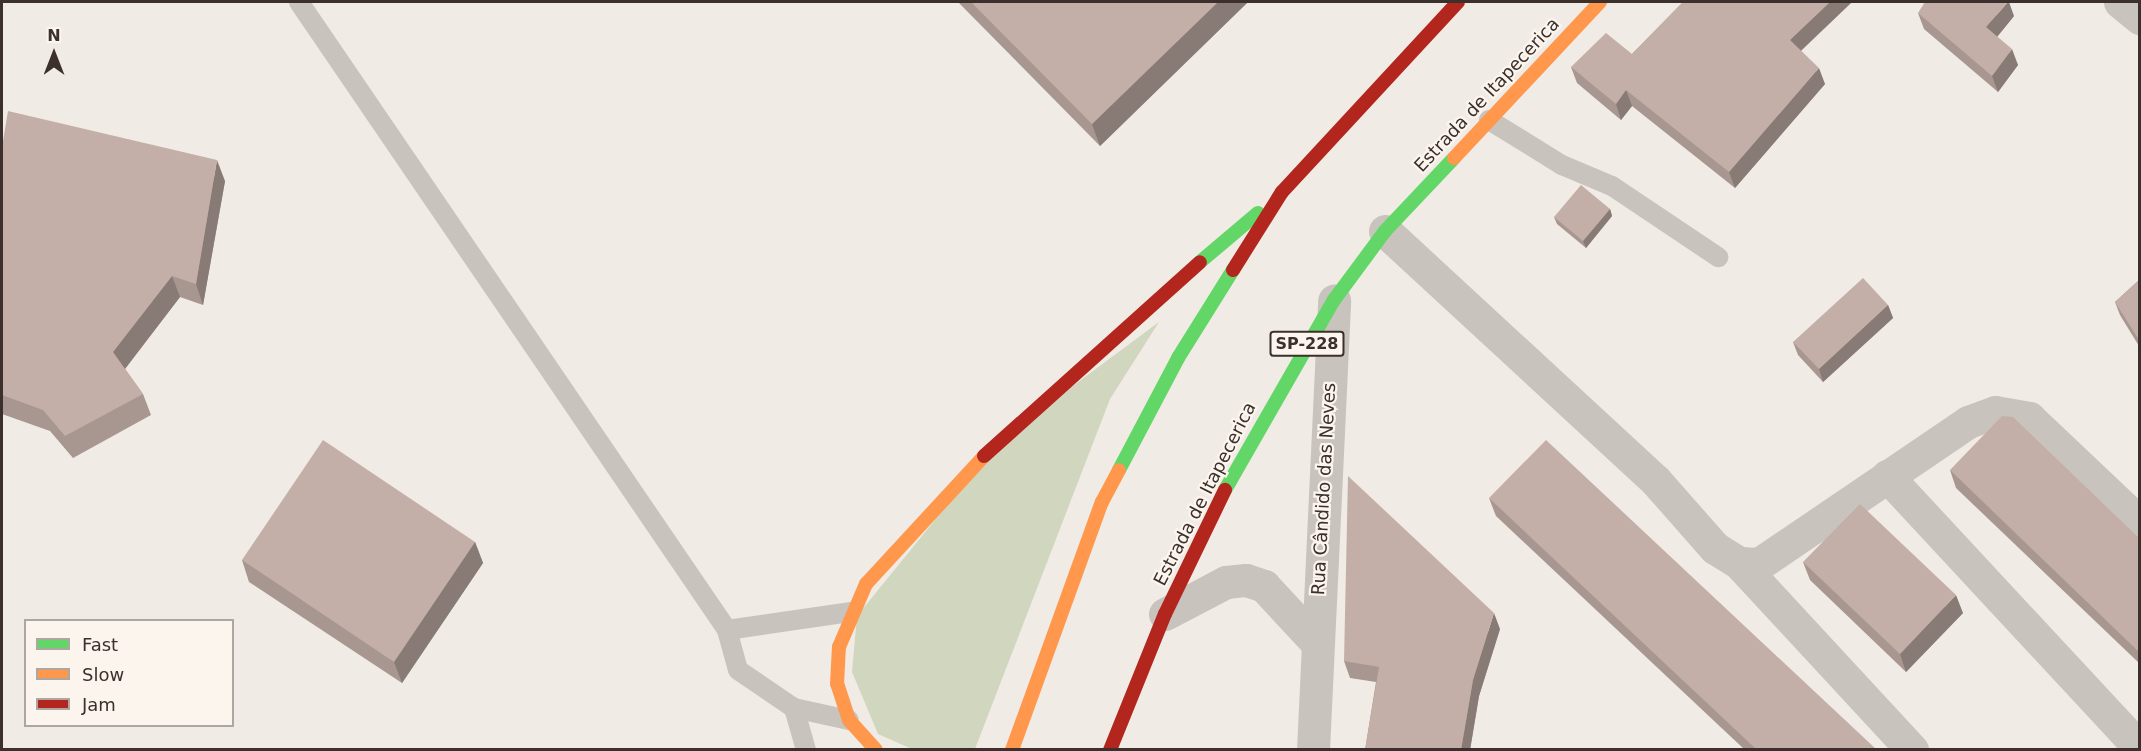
<!DOCTYPE html>
<html>
<head>
<meta charset="utf-8">
<style>
  body { margin:0 }
  #map { position:relative; width:2141px; height:751px; overflow:hidden; background:#f0ebe5; font-family:"DejaVu Sans",sans-serif }
  div>[style] { position:absolute }
  [style*='--x'] { left:calc(var(--x)*1px); top:calc(var(--y)*1px); width:calc(var(--w)*1px); rotate:calc(var(--a)*1deg) }
  .green>* { inset:0; background:#d1d6bf }
  .lane>* { height:20px; margin:-10px; padding:0 10px; transform-origin:10px; border-radius:10px; background:#c9c3be }
  .street>* { height:33px; margin:-16.5px; padding:0 16.5px; transform-origin:16.5px; border-radius:16.5px; background:#c9c3be }
  .fast>* { height:14px; margin:-7px; padding:0 7px; transform-origin:7px; border-radius:7px; background:#63d668 }
  .slow>* { height:14px; margin:-7px; padding:0 7px; transform-origin:7px; border-radius:7px; background:#ff974d }
  .jam>* { height:14px; margin:-7px; padding:0 7px; transform-origin:7px; border-radius:7px; background:#b3261e }
  .wall>* { inset:0; background:#a89690 }
  .shaded-wall>* { inset:0; background:#887a75 }
  .building>* { inset:0; background:#c3afa7 }
  span { translate:-50% -50%; white-space:nowrap; text-align:center; line-height:1.15; -webkit-text-stroke:4.5px #fbf5ee; paint-order:stroke }
  .shield-label span { padding:2px 4px; background:#fbf5ee; border:2px solid; border-radius:4px; -webkit-text-stroke-width:0 }
  .shield-label { font-size:16px; color:#3b302b; font-weight:700 }
  .street-label { font-size:18px; color:#3b302b }
  .frame { position:absolute; inset:0; border:3px solid #3b302b; pointer-events:none }
  .legend { position:absolute; left:24px; top:619px; width:210px; height:108px; box-sizing:border-box; background:#fbf5ee; border:2px solid #aea6a0; margin:0; padding:8px 10px; list-style:none; font-size:18px; color:#3b302b }
  .legend li { display:flex; align-items:center; gap:12px; height:30px }
  .legend b { width:30px; border:2px solid #aea6a0 }
  .north { position:absolute; left:24px; top:24px; width:60px; height:60px; -webkit-text-stroke:4px #fbf5ee; paint-order:stroke; rotate:0deg; font-size:16px; font-weight:700; line-height:24px; text-align:center; color:#3b302b }
  .north::after { content:''; display:block; margin:auto; width:21px; height:27px; background:#3b302b; clip-path:polygon(50% 0,100% 100%,50% 72%,0 100%) }
</style>
</head>
<body>
<div id="map">
  <div class="green">
    <i style="clip-path:polygon(1159px 322px,1110px 399px,975px 749px,912px 749px,878px 734px,852px 672px,857px 616px,999px 441px)"></i>
  </div>
  <div class="lane">
    <i style="--x:299;--y:2;--w:760;--a:55.72"></i>
    <i style="--x:727;--y:630;--w:41;--a:74.6"></i>
    <i style="--x:738;--y:670;--w:68;--a:34.2"></i>
    <i style="--x:794;--y:708;--w:56;--a:12.3"></i>
    <i style="--x:1489;--y:120;--w:86;--a:31.7"></i>
    <i style="--x:1562;--y:165;--w:54;--a:22.8"></i>
    <i style="--x:1612;--y:186;--w:128;--a:33.8"></i>
    <i style="--x:727;--y:630;--w:124;--a:-8.3"></i>
    <i style="--x:794;--y:708;--w:44;--a:74.1"></i>
  </div>
  <div class="street">
    <i style="--x:2120;--y:2;--w:26;--a:39"></i>
    <i style="--x:1385;--y:231;--w:367;--a:42.7"></i>
    <i style="--x:1655;--y:480;--w:91;--a:48.6"></i>
    <i style="--x:1715;--y:548;--w:28;--a:32"></i>
    <i style="--x:1739;--y:563;--w:20;--a:3"></i>
    <i style="--x:1759;--y:564;--w:253;--a:-34.2"></i>
    <i style="--x:1968;--y:422;--w:29;--a:-20"></i>
    <i style="--x:1995;--y:412;--w:35;--a:10"></i>
    <i style="--x:2029;--y:418;--w:153;--a:43.4"></i>
    <i style="--x:1887;--y:476;--w:371;--a:47.1"></i>
    <i style="--x:1739;--y:563;--w:255;--a:47.2"></i>
    <i style="--x:1165;--y:614;--w:69;--a:-27.7"></i>
    <i style="--x:1226;--y:582;--w:20;--a:-6"></i>
    <i style="--x:1246;--y:580;--w:19;--a:18"></i>
    <i style="--x:1264;--y:586;--w:78;--a:47.1"></i>
    <i style="--x:1313;--y:750;--w:450;--a:-87.3"></i>
  </div>
  <div class="fast">
    <i style="--x:1200;--y:262;--w:76;--a:-40.2"></i>
    <i style="--x:1119;--y:470;--w:127;--a:-62.2"></i>
    <i style="--x:1178;--y:358;--w:104;--a:-58"></i>
    <i style="--x:1225;--y:490;--w:219;--a:-60.2"></i>
    <i style="--x:1334;--y:300;--w:86;--a:-53.5"></i>
    <i style="--x:1385;--y:231;--w:100;--a:-46.6"></i>
  </div>
  <div class="slow">
    <i style="--x:1454;--y:158;--w:214;--a:-46.9"></i>
    <i style="--x:876;--y:750;--w:40;--a:-132"></i>
    <i style="--x:849;--y:720;--w:38;--a:-108"></i>
    <i style="--x:837;--y:684;--w:37;--a:-87"></i>
    <i style="--x:839;--y:647;--w:69;--a:-66.8"></i>
    <i style="--x:866;--y:584;--w:174;--a:-47.3"></i>
    <i style="--x:1012;--y:750;--w:264;--a:-70.1"></i>
    <i style="--x:1102;--y:502;--w:36;--a:-62"></i>
  </div>
  <div class="jam">
    <i style="--x:1233;--y:270;--w:92;--a:-57.9"></i>
    <i style="--x:1282;--y:192;--w:259;--a:-47.2"></i>
    <i style="--x:984;--y:456;--w:290;--a:-41.9"></i>
    <i style="--x:1110;--y:750;--w:147;--a:-68"></i>
    <i style="--x:1165;--y:614;--w:138;--a:-64.2"></i>
  </div>
  <div class="wall">
    <i style="clip-path:polygon(958px 2px,1248px 2px,1100px 146px)"></i>
    <i style="clip-path:polygon(1683px 2px,1852px 2px,1801px 51px,1825px 84px,1735px 188px,1632px 106px,1621px 120px,1577px 83px,1571px 67px,1632px 54px)"></i>
    <i style="clip-path:polygon(1918px 13px,2014px 16px,1997px 37px,2018px 65px,1998px 92px,1924px 29px)"></i>
    <i style="clip-path:polygon(2px 147px,225px 181px,203px 305px,180px 297px,125px 369px,143px 394px,151px 415px,73px 458px,50px 431px,2px 414px)"></i>
    <i style="clip-path:polygon(1610px 209px,1612px 216px,1586px 248px,1557px 224px,1554px 217px)"></i>
    <i style="clip-path:polygon(2139px 280px,2139px 346px,2120px 315px,2115px 302px)"></i>
    <i style="clip-path:polygon(1888px 305px,1893px 318px,1823px 382px,1798px 355px,1793px 342px)"></i>
    <i style="clip-path:polygon(1950px 470px,2139px 538px,2139px 663px,1956px 488px)"></i>
    <i style="clip-path:polygon(1489px 498px,1877px 750px,1745px 750px,1496px 516px)"></i>
    <i style="clip-path:polygon(475px 542px,483px 563px,402px 683px,249px 582px,242px 560px)"></i>
    <i style="clip-path:polygon(1803px 562px,1963px 613px,1906px 672px,1810px 580px)"></i>
    <i style="clip-path:polygon(1500px 629px,1479px 696px,1470px 750px,1365px 750px,1376px 682px,1350px 678px,1344px 661px)"></i>
  </div>
  <div class="shaded-wall">
    <i style="clip-path:polygon(1218px 2px,1248px 2px,1100px 146px,1092px 124px)"></i>
    <i style="clip-path:polygon(1830px 2px,1852px 2px,1795px 56px,1790px 40px)"></i>
    <i style="clip-path:polygon(2008px 2px,2009px 2px,2014px 16px,1992px 43px,1986px 27px)"></i>
    <i style="clip-path:polygon(2012px 49px,2018px 65px,1998px 92px,1992px 76px)"></i>
    <i style="clip-path:polygon(1819px 68px,1825px 84px,1735px 188px,1729px 172px)"></i>
    <i style="clip-path:polygon(1626px 90px,1632px 106px,1621px 120px,1616px 104px)"></i>
    <i style="clip-path:polygon(217px 160px,225px 181px,203px 305px,196px 284px)"></i>
    <i style="clip-path:polygon(1610px 209px,1612px 216px,1586px 248px,1583px 241px)"></i>
    <i style="clip-path:polygon(172px 276px,180px 297px,121px 374px,113px 352px)"></i>
    <i style="clip-path:polygon(1888px 305px,1893px 318px,1823px 382px,1819px 369px)"></i>
    <i style="clip-path:polygon(475px 542px,483px 563px,402px 683px,394px 662px)"></i>
    <i style="clip-path:polygon(1956px 595px,1963px 613px,1906px 672px,1900px 654px)"></i>
    <i style="clip-path:polygon(1494px 613px,1500px 629px,1479px 696px,1470px 750px,1461px 750px,1473px 680px)"></i>
  </div>
  <div class="building">
    <i style="clip-path:polygon(971px 2px,1218px 2px,1092px 124px)"></i>
    <i style="clip-path:polygon(1683px 2px,1830px 2px,1790px 40px,1819px 68px,1729px 172px,1626px 90px,1616px 104px,1571px 67px,1606px 33px,1632px 54px)"></i>
    <i style="clip-path:polygon(1925px 2px,2008px 2px,1986px 27px,2012px 49px,1992px 76px,1918px 13px)"></i>
    <i style="clip-path:polygon(8px 111px,217px 160px,196px 284px,172px 276px,113px 352px,143px 394px,65px 436px,43px 410px,2px 395px,2px 147px)"></i>
    <i style="clip-path:polygon(1581px 185px,1610px 209px,1583px 241px,1554px 217px)"></i>
    <i style="clip-path:polygon(1863px 278px,1888px 305px,1819px 369px,1793px 342px)"></i>
    <i style="clip-path:polygon(2139px 280px,2139px 340px,2115px 302px)"></i>
    <i style="clip-path:polygon(2002px 416px,2013px 417px,2139px 538px,2139px 652px,1950px 470px)"></i>
    <i style="clip-path:polygon(323px 440px,475px 542px,394px 662px,242px 560px)"></i>
    <i style="clip-path:polygon(1546px 440px,1877px 750px,1757px 750px,1489px 498px)"></i>
    <i style="clip-path:polygon(1348px 476px,1494px 613px,1473px 680px,1461px 750px,1365px 750px,1379px 667px,1344px 661px)"></i>
    <i style="clip-path:polygon(1860px 504px,1956px 595px,1900px 654px,1803px 562px)"></i>
  </div>
  <div class="shield-label">
    <span style="left:1307px;top:344px">SP-228</span>
  </div>
  <div class="street-label">
    <span style="left:1487px;top:95px;rotate:-47deg">Estrada de Itapecerica</span>
    <span style="left:1324px;top:489px;rotate:-87deg">Rua Cândido das Neves</span>
    <span style="left:1205px;top:494px;rotate:-63deg">Estrada de Itapecerica</span>
  </div>
  <div class="frame"></div>
  <ul class="legend">
  <li><b style="height:8px;background:#63d668"></b>Fast</li>
  <li><b style="height:8px;background:#ff974d"></b>Slow</li>
  <li><b style="height:8px;background:#b3261e"></b>Jam</li>
  </ul>
  <div class="north">N</div>
</div>
</body>
</html>
